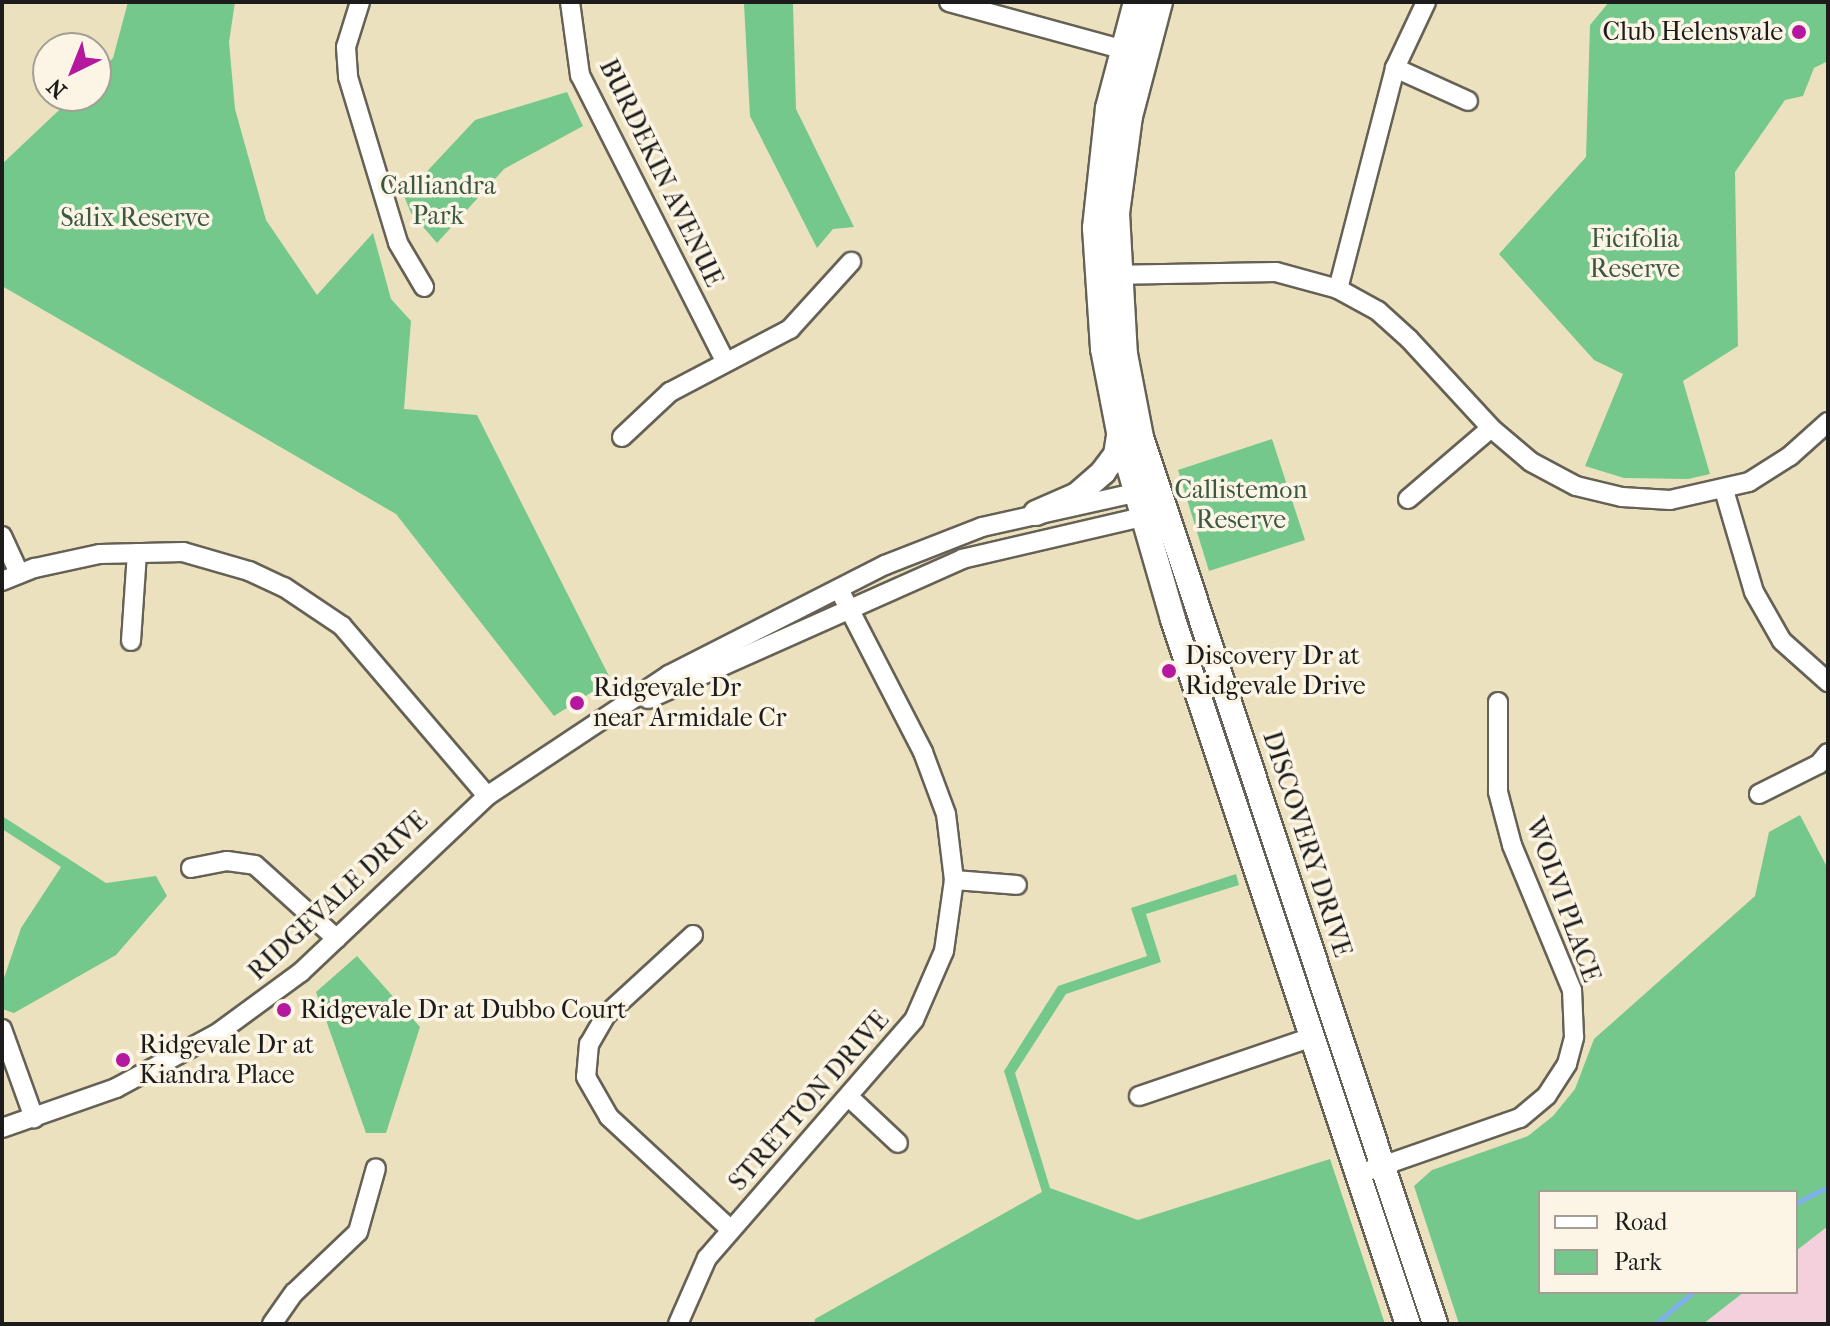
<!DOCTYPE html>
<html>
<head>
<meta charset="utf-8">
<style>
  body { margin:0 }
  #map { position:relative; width:1830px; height:1326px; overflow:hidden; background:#ece1bf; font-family:"IM FELL French Canon",serif }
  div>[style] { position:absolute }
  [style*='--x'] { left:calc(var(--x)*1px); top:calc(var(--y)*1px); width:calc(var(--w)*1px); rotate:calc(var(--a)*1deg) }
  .built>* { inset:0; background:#f4cfdc }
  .green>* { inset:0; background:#75c88b }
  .stream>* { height:5px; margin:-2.5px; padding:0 2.5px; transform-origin:2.5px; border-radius:2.5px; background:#7fb0eb }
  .roads { filter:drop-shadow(2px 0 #656155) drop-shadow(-2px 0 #656155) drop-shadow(0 2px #656155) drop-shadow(0 -2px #656155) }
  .minor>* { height:18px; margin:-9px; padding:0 9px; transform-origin:9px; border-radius:9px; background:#fff }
  .major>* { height:24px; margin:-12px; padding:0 12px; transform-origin:12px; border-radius:12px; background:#fff }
  .dots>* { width:22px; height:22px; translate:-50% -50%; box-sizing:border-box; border:4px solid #fcf5e5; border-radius:50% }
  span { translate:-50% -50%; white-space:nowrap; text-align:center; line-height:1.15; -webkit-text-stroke:7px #fcf5e5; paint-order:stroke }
  .poi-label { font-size:26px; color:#1c1c1c }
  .right { translate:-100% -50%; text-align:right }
  .left { translate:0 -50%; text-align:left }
  .street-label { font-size:26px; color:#1c1c1c }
  .park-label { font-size:26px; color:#3b5843 }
  .frame { position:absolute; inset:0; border:4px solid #1c1c1c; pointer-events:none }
  .legend { position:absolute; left:1538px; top:1190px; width:260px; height:104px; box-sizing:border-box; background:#fcf5e5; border:2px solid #a29e95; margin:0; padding:10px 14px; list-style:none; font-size:24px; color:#1c1c1c }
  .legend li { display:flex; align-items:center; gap:16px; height:40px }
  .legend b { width:40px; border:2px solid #a29e95 }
  .north { position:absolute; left:32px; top:32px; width:80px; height:80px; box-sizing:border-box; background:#fcf5e5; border:2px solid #a29e95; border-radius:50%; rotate:223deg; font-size:22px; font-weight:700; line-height:32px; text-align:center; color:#1c1c1c }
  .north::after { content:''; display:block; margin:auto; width:28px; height:36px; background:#b5179e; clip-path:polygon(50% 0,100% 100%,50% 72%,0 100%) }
</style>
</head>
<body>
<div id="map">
  <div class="built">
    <i style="clip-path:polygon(1828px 1226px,1828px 1324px,1703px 1324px,1744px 1292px,1796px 1292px,1796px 1251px)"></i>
  </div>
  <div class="green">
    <i style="clip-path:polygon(128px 2px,235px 2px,229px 42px,235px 109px,266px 220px,317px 295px,373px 233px,391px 299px,411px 321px,404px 409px,477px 415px,611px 680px,554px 716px,396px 514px,2px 286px,2px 164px,74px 96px,96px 96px,96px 75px,113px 58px)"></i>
    <i style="clip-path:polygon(1609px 2px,1828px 2px,1828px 61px,1814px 68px,1803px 96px,1785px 100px,1735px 172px,1738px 346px,1683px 381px,1710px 474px,1688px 479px,1624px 478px,1585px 466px,1623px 374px,1594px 360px,1499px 254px,1586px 157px,1590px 25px)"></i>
    <i style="clip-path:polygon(744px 4px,793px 4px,796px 109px,854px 227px,833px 229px,817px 248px,750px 116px)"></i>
    <i style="clip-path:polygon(567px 92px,583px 126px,504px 169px,437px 243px,411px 213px,404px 196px,475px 120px)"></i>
    <i style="clip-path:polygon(1272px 439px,1305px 540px,1209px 571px,1178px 470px)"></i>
    <i style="clip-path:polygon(1800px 815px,1828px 869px,1828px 1226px,1796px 1251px,1796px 1192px,1540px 1192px,1540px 1292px,1744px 1292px,1703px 1324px,1459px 1324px,1414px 1186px,1432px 1170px,1528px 1136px,1553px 1116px,1575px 1089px,1594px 1039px,1755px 896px,1769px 832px)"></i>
    <i style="clip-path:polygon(2px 816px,106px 883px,156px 876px,167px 896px,116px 955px,14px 1013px,2px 1009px,2px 984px,21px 928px,61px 867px,2px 829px)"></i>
    <i style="clip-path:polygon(1236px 874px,1239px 885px,1146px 914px,1161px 962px,1066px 994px,1015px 1073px,1050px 1188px,1138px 1220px,1330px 1159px,1385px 1324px,814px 1324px,815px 1319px,1042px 1192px,1004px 1071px,1058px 986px,1147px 956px,1131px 908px)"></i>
    <i style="clip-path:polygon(357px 956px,420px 1027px,386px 1133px,366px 1133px,316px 992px)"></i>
  </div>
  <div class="stream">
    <i style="--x:1796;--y:1203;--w:36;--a:-27"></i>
    <i style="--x:1655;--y:1324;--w:50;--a:-40.1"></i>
  </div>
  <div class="roads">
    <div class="minor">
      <i style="--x:360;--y:2;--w:47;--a:107.3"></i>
      <i style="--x:346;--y:47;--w:30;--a:86"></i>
      <i style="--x:348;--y:77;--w:173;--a:73.2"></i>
      <i style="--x:398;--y:243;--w:51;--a:59.4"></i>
      <i style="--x:570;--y:2;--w:74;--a:82.2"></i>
      <i style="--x:580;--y:75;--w:321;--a:63.1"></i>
      <i style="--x:949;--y:2;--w:194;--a:15.3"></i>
      <i style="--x:1395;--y:68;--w:80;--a:24.3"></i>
      <i style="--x:1108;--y:275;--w:168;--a:-1"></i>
      <i style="--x:1276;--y:272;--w:64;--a:15.3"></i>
      <i style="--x:1338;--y:289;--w:46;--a:28.8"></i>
      <i style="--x:1378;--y:311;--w:42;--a:42.1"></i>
      <i style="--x:1409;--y:339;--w:121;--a:47.3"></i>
      <i style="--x:1491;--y:428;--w:52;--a:40.4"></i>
      <i style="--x:1531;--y:462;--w:51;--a:28.1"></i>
      <i style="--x:1576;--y:486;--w:47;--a:13.4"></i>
      <i style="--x:1622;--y:497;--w:48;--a:3.6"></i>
      <i style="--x:1670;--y:500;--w:81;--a:-12.8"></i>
      <i style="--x:1749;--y:482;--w:49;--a:-32.4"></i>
      <i style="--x:1790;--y:456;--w:51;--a:-41.8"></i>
      <i style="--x:1338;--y:289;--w:228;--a:-75.5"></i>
      <i style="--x:1395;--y:68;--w:73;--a:-64.8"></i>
      <i style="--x:622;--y:437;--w:66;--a:-43.2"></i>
      <i style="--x:670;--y:392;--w:136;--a:-27.7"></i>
      <i style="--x:790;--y:329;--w:91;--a:-47.7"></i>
      <i style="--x:1724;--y:490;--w:106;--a:73.6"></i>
      <i style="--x:1754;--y:592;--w:56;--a:60.3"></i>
      <i style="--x:1782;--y:641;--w:62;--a:41.7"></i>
      <i style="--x:1408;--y:499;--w:109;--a:-40.5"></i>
      <i style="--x:2;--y:536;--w:41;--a:65.3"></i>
      <i style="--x:2;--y:581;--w:35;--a:-22"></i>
      <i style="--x:35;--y:568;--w:66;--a:-12.2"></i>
      <i style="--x:100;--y:554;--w:83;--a:-1.4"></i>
      <i style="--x:183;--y:552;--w:69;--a:16.1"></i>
      <i style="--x:249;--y:571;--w:38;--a:25"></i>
      <i style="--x:284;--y:587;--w:70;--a:33.9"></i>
      <i style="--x:342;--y:626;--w:223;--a:49.5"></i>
      <i style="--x:131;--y:641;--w:88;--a:-86.1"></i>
      <i style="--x:648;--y:699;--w:344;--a:-24"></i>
      <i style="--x:962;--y:559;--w:198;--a:-13.1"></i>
      <i style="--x:1759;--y:794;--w:67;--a:-26.6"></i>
      <i style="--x:1819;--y:764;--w:14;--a:-51"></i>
      <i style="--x:191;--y:868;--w:37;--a:-11"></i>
      <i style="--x:227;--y:861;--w:28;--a:8"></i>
      <i style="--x:255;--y:865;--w:110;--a:42.1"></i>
      <i style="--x:954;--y:880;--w:63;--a:4.5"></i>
      <i style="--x:693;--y:935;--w:118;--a:137.4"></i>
      <i style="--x:606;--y:1015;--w:34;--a:120"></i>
      <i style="--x:589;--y:1044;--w:33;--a:95"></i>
      <i style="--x:586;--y:1077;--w:46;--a:60.1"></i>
      <i style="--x:609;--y:1117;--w:165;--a:42.8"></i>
      <i style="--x:2;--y:1029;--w:95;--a:70.2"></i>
      <i style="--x:1139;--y:1096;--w:183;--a:-18.8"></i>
      <i style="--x:849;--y:1097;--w:67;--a:43.2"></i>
      <i style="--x:2;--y:1128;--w:121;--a:-19.3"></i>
      <i style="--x:116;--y:1088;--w:116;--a:-28.3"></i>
      <i style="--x:218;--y:1033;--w:103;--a:-36.3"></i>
      <i style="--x:301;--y:972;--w:256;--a:-43.4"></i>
      <i style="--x:487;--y:796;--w:219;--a:-33.6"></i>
      <i style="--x:669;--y:675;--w:242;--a:-27"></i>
      <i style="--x:885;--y:565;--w:104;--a:-21.4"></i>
      <i style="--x:982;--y:527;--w:170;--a:-12.6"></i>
      <i style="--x:1359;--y:1174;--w:170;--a:-19.2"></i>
      <i style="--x:1520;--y:1118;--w:35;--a:-40"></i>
      <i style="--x:1547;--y:1095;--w:37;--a:-57"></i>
      <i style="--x:1567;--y:1064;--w:28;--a:-75"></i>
      <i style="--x:1574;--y:1037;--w:47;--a:-92.4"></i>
      <i style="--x:1572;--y:990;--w:157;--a:-112.5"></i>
      <i style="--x:1512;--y:845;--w:55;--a:-104.8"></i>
      <i style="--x:1498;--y:792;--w:90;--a:-90"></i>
      <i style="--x:272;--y:1324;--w:38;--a:-55"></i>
      <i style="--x:294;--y:1293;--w:88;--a:-43.6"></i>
      <i style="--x:358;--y:1232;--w:66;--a:-74.3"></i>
      <i style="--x:678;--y:1324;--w:72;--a:-66.3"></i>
      <i style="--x:707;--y:1258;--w:315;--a:-49"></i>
      <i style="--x:914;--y:1020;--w:75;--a:-66.5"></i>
      <i style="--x:944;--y:951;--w:72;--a:-82"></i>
      <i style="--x:954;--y:880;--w:66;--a:-96.9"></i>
      <i style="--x:946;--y:814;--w:66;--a:-110.4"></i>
      <i style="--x:923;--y:752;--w:183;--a:-117.3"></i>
    </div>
    <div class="major">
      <i style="--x:1136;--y:2;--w:110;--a:104.8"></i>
      <i style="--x:1108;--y:108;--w:121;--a:96.2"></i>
      <i style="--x:1095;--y:228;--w:121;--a:86.2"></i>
      <i style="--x:1103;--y:349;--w:85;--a:79.1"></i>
      <i style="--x:1119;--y:432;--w:195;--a:73.9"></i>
      <i style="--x:1173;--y:619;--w:743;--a:71.57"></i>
      <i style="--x:1160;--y:2;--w:118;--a:104.7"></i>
      <i style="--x:1130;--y:116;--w:98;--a:97.6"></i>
      <i style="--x:1117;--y:213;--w:141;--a:86.8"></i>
      <i style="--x:1125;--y:354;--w:85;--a:79.1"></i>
      <i style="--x:1141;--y:437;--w:934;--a:71.66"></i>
      <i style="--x:1036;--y:513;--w:45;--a:-23.7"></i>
      <i style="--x:1077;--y:495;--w:35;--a:-41"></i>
      <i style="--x:1103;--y:472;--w:21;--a:-53"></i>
      <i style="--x:1116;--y:455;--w:20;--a:-81"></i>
    </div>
  </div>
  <div class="dots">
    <i style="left:1799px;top:32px;background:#b5179e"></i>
    <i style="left:1169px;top:671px;background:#b5179e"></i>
    <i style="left:577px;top:703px;background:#b5179e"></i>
    <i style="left:284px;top:1010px;background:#b5179e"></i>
    <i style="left:123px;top:1060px;background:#b5179e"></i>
  </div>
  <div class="poi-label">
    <span class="right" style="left:1783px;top:32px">Club Helensvale</span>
    <span class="left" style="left:1185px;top:671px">Discovery Dr at<br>Ridgevale Drive</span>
    <span class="left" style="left:593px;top:703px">Ridgevale Dr<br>near Armidale Cr</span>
    <span class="left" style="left:300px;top:1010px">Ridgevale Dr at Dubbo Court</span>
    <span class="left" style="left:139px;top:1060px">Ridgevale Dr at<br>Kiandra Place</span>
  </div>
  <div class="street-label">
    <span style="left:661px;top:173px;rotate:64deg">BURDEKIN AVENUE</span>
    <span style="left:1307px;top:844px;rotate:72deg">DISCOVERY DRIVE</span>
    <span style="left:338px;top:896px;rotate:-43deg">RIDGEVALE DRIVE</span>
    <span style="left:1563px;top:900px;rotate:70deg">WOLVI PLACE</span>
    <span style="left:809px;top:1101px;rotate:-49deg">STRETTON DRIVE</span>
  </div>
  <div class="park-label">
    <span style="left:438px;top:201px">Calliandra<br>Park</span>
    <span style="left:135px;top:218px">Salix Reserve</span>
    <span style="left:1635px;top:254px">Ficifolia<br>Reserve</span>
    <span style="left:1241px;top:505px">Callistemon<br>Reserve</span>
  </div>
  <div class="frame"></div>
  <ul class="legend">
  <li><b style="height:10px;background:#fff"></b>Road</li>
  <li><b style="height:22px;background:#75c88b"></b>Park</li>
  </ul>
  <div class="north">N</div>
</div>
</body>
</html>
